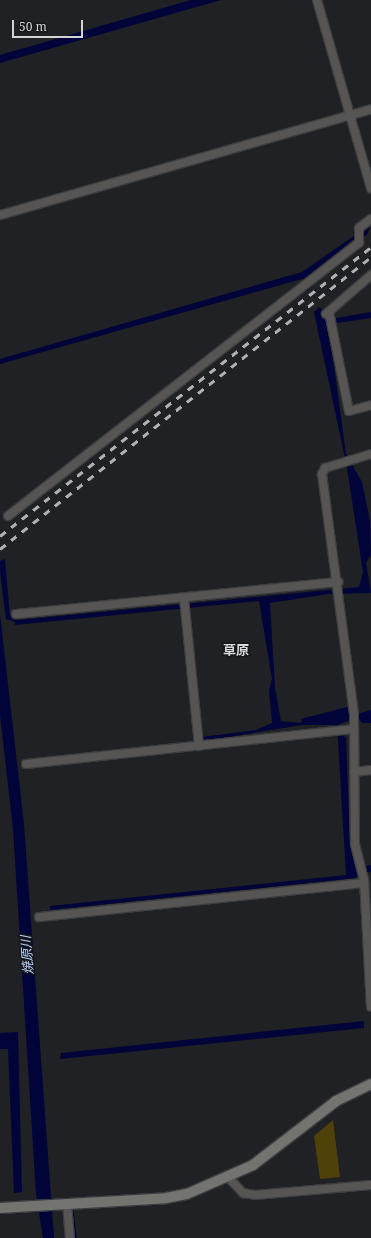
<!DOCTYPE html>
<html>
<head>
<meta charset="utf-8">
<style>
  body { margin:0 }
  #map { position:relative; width:371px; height:1238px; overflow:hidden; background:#1f2124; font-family:"Noto Serif","Noto Sans JP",serif }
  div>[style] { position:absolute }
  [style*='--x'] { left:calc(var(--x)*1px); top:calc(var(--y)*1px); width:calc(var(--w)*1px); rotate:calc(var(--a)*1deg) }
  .green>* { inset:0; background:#4e420a }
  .water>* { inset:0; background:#000439 }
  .stream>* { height:3px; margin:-1.5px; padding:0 1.5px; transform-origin:1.5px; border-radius:1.5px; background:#000439 }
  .roads { filter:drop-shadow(1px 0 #3c3d40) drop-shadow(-1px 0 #3c3d40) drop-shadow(0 1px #3c3d40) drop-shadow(0 -1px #3c3d40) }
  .street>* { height:8px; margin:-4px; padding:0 4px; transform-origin:4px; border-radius:4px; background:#565554 }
  .secondary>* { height:10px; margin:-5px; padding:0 5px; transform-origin:5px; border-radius:5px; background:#737370 }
  .rail>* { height:3px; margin-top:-1.5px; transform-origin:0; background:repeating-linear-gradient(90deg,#b0b1b3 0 7px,transparent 0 14px) }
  span { translate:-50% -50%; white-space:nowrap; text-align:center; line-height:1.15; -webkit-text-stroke:3px #16181b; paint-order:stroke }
  .neighbourhood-label { font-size:13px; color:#d8dade; font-weight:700 }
  .water-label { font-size:13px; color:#bad3fc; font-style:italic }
  .scale { position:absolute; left:12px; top:20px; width:71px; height:18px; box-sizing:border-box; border:2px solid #d2d3d5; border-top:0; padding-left:5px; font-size:12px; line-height:14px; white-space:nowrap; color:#d2d3d5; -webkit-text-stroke:3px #16181b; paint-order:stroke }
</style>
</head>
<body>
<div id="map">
  <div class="green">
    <i style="clip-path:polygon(333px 1120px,340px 1177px,320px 1179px,314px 1136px)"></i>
  </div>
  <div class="water">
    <i style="clip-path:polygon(191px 0,221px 0,0 63px,0 55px)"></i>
    <i style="clip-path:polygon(371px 224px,367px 235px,353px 240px,308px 276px,312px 286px,307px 291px,302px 279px,0 364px,0 359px,302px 272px)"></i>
    <i style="clip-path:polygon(320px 307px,328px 322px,346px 454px,362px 482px,370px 521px,371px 555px,366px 563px,371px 593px,328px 594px,270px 603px,275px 688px,281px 721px,302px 723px,301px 719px,347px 707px,351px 716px,371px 710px,371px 723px,362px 723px,358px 718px,339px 724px,341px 734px,346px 738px,350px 844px,357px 868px,371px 865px,371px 872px,358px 873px,356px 878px,50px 910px,50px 906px,346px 875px,337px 725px,302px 725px,204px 741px,202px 737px,256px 730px,272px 723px,269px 690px,272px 679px,259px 601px,15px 625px,15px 622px,6px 619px,0 572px,0 561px,5px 559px,10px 616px,17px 620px,359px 587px,363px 572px,347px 468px,314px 312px)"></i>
    <i style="clip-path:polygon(371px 312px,371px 318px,337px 323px,336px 318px)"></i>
    <i style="clip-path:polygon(0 614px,24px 824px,54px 1238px,43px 1238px,36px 1194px,13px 829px,0 715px)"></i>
    <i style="clip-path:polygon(364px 1021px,364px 1028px,60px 1059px,61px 1053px)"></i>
    <i style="clip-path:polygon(18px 1032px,22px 1192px,14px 1193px,8px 1049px,0 1049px,0 1033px)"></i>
  </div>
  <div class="stream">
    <i style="--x:71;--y:1206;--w:32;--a:83"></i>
  </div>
  <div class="roads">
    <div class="street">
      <i style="--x:317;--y:0;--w:196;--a:74"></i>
      <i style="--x:0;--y:215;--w:386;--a:-15.9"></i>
      <i style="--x:329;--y:312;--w:101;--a:78.6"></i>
      <i style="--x:349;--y:411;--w:23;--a:-15"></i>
      <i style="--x:326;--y:314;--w:60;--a:-40.9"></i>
      <i style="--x:371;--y:454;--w:48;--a:163.1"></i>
      <i style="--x:325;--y:468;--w:7;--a:117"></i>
      <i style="--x:322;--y:474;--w:241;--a:82.4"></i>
      <i style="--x:354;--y:713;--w:131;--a:89.6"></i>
      <i style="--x:355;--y:844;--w:36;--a:76"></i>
      <i style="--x:364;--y:879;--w:128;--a:86.9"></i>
      <i style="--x:8;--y:516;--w:445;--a:-37.9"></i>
      <i style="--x:359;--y:243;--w:15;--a:-90"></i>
      <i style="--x:359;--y:228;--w:15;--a:-37"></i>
      <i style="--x:184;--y:598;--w:149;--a:84.2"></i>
      <i style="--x:16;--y:614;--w:324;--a:-5.7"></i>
      <i style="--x:26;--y:764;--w:328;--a:-6.1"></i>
      <i style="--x:354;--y:772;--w:17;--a:-7"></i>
      <i style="--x:39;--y:917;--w:327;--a:-6"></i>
      <i style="--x:229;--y:1178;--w:21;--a:47"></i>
      <i style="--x:243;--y:1193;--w:12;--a:9"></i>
      <i style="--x:255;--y:1195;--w:116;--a:-4.9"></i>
      <i style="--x:67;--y:1204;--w:34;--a:85"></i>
    </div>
    <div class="secondary">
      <i style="--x:0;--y:1208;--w:166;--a:-3.4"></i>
      <i style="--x:166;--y:1198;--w:21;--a:-11"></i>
      <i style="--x:187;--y:1194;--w:72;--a:-23.7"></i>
      <i style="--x:253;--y:1165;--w:105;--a:-37.6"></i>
      <i style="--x:336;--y:1101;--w:39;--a:-26"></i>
    </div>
  </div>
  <div class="rail">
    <i style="--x:0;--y:536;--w:470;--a:-37.9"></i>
    <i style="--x:0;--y:549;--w:472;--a:-38.2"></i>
  </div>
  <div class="neighbourhood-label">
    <span style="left:236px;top:650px">草原</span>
  </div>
  <div class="water-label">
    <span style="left:27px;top:955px;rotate:-94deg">焼原川</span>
  </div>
  <div class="scale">50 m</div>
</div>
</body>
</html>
